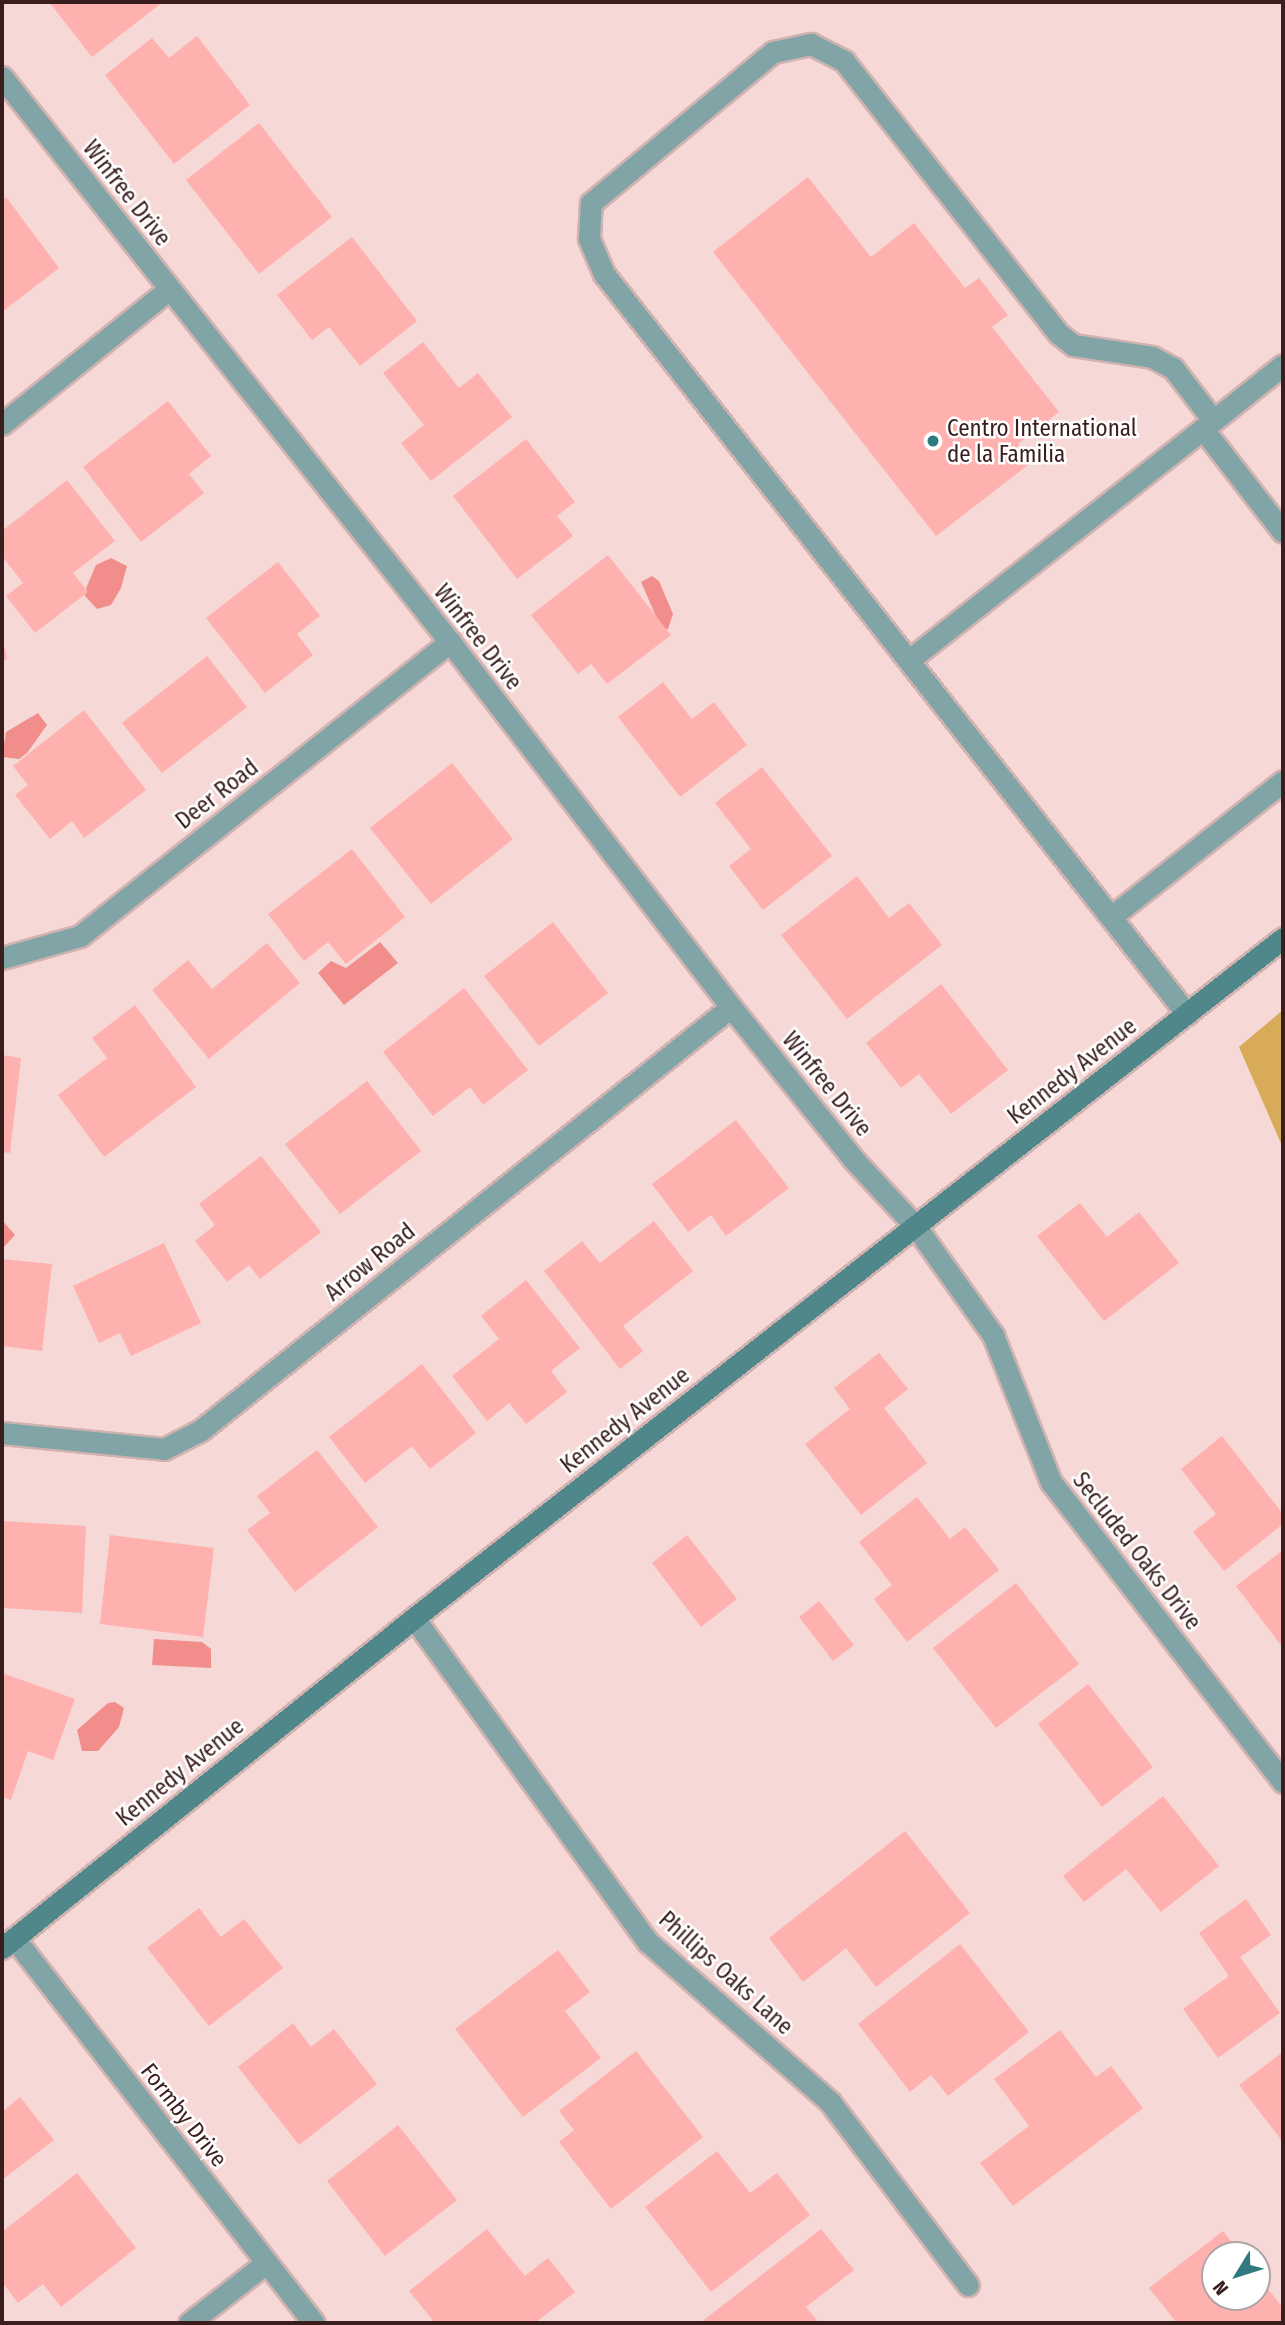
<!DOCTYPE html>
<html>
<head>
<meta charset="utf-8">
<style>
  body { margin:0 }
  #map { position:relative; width:1285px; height:2325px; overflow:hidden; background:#f6d8d6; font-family:"Fira Sans Condensed",sans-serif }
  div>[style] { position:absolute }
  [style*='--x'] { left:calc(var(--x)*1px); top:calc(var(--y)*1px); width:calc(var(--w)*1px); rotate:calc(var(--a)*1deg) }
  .green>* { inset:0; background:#d7ab57 }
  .water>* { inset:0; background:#f18e8c }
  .building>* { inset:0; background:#ffb1af }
  .roads { filter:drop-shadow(2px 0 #d0b3b1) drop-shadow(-2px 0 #d0b3b1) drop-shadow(0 2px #d0b3b1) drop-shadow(0 -2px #d0b3b1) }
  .lane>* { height:21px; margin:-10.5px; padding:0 10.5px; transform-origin:10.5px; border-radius:10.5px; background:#81a4a7 }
  .street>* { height:21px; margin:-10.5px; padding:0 10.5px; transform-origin:10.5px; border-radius:10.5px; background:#81a4a7 }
  .secondary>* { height:21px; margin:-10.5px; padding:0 10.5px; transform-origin:10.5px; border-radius:10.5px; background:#50878b }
  .dots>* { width:19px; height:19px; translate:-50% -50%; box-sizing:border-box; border:4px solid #fff; border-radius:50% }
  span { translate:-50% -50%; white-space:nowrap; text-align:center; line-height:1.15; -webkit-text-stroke:5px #fff; paint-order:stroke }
  .street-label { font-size:23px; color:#391e1d }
  .poi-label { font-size:23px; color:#391e1d }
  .left { translate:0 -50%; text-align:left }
  .frame { position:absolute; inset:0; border:4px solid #391e1d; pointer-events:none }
  .north { position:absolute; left:1201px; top:2241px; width:70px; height:70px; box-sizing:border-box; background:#fff; border:2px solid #b0a5a5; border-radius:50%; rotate:232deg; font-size:19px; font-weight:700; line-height:28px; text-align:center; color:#391e1d }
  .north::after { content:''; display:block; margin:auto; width:24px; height:32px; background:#30797e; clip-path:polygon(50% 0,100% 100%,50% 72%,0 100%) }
</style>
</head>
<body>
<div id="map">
  <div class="green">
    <i style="clip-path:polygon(1283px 1010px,1283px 1148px,1239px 1047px)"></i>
  </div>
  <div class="water">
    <i style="clip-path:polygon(111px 558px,127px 566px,121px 588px,111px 605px,97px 609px,85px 596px,87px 586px,96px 565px)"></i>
    <i style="clip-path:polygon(652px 576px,659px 581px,673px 614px,668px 629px,662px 630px,641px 582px)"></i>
    <i style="clip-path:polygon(38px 713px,47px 725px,27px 753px,19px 759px,2px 757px,6px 732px)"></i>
    <i style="clip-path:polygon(380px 942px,398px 963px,344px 1005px,318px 973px,331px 961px,346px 968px)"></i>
    <i style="clip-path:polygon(2px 1220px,15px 1235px,2px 1249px)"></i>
    <i style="clip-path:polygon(154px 1639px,202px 1642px,211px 1649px,211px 1668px,152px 1665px)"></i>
    <i style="clip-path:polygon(115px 1702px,124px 1708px,119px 1727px,98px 1751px,82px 1751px,77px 1730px,108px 1703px)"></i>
  </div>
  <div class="building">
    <i style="clip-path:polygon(49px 2px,163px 2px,92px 57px)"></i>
    <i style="clip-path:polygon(197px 36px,250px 105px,174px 164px,105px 75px,152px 38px,169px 58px)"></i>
    <i style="clip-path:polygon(259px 123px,332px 217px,259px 274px,186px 180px)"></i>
    <i style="clip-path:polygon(808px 177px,871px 257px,914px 223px,965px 288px,979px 278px,1008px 315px,992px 327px,1059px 412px,1018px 444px,1032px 462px,936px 536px,713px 252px)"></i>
    <i style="clip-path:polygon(6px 197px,59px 268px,2px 312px,2px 201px)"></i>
    <i style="clip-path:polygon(352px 237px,417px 321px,360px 366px,329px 327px,312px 340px,277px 295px)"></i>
    <i style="clip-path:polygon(423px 342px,459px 388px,478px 373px,512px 417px,431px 481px,401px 443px,424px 425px,383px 373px)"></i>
    <i style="clip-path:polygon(168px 401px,211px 456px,189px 474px,204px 493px,141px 542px,83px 467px)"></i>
    <i style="clip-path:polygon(526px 439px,575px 502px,557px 516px,573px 536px,517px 579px,453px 496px)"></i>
    <i style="clip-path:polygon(67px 480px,115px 541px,73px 573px,88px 592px,35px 633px,6px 596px,23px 583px,2px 556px,2px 531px)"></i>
    <i style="clip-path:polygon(608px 555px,671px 635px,607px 684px,591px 664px,578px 674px,531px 615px)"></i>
    <i style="clip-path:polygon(278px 562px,320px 616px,297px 634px,313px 655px,265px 693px,206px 618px)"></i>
    <i style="clip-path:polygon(3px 641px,7px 659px,2px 660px,2px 642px)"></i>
    <i style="clip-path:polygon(207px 656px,247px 707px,162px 773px,122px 723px)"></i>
    <i style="clip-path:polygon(663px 682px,692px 719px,714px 702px,747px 745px,680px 797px,618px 717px)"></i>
    <i style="clip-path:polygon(84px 710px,146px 790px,84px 838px,72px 821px,50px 839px,15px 795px,28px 785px,13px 766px)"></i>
    <i style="clip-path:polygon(452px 763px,513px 839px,431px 904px,370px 828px)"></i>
    <i style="clip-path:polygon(762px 767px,832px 856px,763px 910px,729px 866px,751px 849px,715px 803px)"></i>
    <i style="clip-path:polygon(352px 849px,405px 917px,346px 964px,328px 942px,304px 961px,268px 914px)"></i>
    <i style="clip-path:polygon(857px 876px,889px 918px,909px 903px,942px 945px,847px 1019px,781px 935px)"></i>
    <i style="clip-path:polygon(553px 922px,608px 993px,539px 1046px,484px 976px)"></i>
    <i style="clip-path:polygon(267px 943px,300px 983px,209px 1059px,152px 990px,188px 960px,212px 989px)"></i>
    <i style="clip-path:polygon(941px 984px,1008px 1070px,951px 1114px,919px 1074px,901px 1088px,866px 1043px)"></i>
    <i style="clip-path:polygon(464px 988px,528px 1070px,483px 1105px,470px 1087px,433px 1116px,383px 1052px)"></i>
    <i style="clip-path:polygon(135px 1005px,196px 1087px,104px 1157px,58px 1095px,107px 1058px,92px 1038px)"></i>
    <i style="clip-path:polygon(2px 1055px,21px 1058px,10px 1153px,2px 1152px)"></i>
    <i style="clip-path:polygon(367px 1081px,421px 1151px,340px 1214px,285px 1144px)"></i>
    <i style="clip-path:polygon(736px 1120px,789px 1188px,726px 1236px,711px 1215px,688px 1232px,652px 1184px)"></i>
    <i style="clip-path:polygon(261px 1156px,321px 1232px,260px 1279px,249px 1265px,227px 1282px,195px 1241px,215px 1225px,199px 1204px)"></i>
    <i style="clip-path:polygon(1080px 1203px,1107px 1237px,1139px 1212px,1179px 1263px,1104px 1321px,1037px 1236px)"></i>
    <i style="clip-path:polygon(654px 1221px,693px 1271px,623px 1326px,643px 1351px,620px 1369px,544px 1271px,582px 1241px,600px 1263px)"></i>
    <i style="clip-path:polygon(164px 1243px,201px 1323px,131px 1356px,120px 1333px,99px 1343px,73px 1286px)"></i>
    <i style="clip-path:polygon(2px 1259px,52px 1264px,42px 1351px,2px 1346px)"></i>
    <i style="clip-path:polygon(526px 1280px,580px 1348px,551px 1371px,567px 1392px,526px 1424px,509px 1403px,487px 1421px,452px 1376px,499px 1339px,481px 1316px)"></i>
    <i style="clip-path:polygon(879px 1353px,908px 1389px,884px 1408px,927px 1463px,861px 1515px,805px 1444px,850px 1409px,834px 1388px)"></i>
    <i style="clip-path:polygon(422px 1364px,476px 1433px,430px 1469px,412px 1446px,365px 1483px,329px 1437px)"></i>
    <i style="clip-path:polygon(1222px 1436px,1283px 1514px,1283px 1524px,1224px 1571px,1193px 1532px,1216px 1514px,1181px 1469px)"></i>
    <i style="clip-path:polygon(317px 1450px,378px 1527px,295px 1592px,247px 1530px,270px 1513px,257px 1496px)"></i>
    <i style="clip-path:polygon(917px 1497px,950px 1539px,965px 1527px,999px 1570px,907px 1642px,874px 1599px,892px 1585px,859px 1542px)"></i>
    <i style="clip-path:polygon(2px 1521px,86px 1526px,82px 1613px,2px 1608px)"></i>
    <i style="clip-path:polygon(110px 1535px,214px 1548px,203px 1637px,100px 1624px)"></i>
    <i style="clip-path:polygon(687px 1535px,737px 1599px,701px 1627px,652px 1563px)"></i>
    <i style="clip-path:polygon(1283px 1550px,1283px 1648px,1236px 1586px)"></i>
    <i style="clip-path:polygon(1016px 1583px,1079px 1664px,996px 1728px,933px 1648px)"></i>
    <i style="clip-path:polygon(819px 1601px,854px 1645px,833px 1661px,799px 1617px)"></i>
    <i style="clip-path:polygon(2px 1673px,75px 1699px,53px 1760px,28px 1751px,11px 1800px,2px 1797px)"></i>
    <i style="clip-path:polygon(1088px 1684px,1153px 1767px,1102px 1807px,1038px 1724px)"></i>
    <i style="clip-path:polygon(1163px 1796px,1219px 1866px,1161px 1912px,1126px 1869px,1084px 1902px,1063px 1876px)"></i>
    <i style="clip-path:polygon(905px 1831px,970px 1913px,876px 1987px,846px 1948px,803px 1982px,769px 1938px)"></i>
    <i style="clip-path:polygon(1246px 1899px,1271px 1935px,1240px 1957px,1280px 2013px,1218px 2058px,1183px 2009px,1229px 1976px,1199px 1933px)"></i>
    <i style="clip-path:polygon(199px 1908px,221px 1937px,244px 1919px,283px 1968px,209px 2026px,147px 1948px)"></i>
    <i style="clip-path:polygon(960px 1944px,1029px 2032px,948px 2096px,931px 2075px,910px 2092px,858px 2024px)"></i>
    <i style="clip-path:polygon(558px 1950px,590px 1992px,565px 2011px,601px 2058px,523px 2117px,455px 2029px)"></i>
    <i style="clip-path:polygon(293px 2023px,311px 2047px,334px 2029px,377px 2084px,299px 2145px,238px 2067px)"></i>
    <i style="clip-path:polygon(1060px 2030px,1096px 2077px,1111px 2066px,1143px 2108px,1013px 2206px,980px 2163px,1029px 2126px,994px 2079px)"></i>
    <i style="clip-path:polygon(636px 2051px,703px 2137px,611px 2209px,559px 2142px,574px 2130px,559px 2111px)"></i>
    <i style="clip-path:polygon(1283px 2052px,1283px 2142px,1239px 2085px)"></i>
    <i style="clip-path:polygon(20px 2097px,54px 2140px,2px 2180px,2px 2112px)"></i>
    <i style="clip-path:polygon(398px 2125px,457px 2200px,385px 2256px,327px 2181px)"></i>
    <i style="clip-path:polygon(717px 2151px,750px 2193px,777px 2173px,810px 2215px,711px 2292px,645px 2207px)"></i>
    <i style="clip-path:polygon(77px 2173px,136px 2248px,61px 2307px,43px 2284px,18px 2303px,2px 2282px,2px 2232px)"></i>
    <i style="clip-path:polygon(487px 2229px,525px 2276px,548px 2258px,575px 2292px,535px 2323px,435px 2323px,409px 2291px)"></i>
    <i style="clip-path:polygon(821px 2229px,854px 2270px,806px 2307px,819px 2323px,700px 2323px)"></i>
    <i style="clip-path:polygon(1223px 2231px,1242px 2255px,1215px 2255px,1215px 2297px,1257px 2297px,1257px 2275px,1283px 2308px,1283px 2323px,1177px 2323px,1149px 2288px)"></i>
  </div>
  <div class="roads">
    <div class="lane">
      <i style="--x:1203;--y:429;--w:102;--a:-38.7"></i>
      <i style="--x:909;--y:660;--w:374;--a:-38.2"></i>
      <i style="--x:1203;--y:429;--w:130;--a:52.2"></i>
      <i style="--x:1111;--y:917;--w:219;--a:-38.3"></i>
      <i style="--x:1187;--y:1014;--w:942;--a:-128.23"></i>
      <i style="--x:604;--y:274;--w:39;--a:-113"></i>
      <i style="--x:589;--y:238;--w:35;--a:-87"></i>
      <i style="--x:591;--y:203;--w:236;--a:-39.7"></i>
      <i style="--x:773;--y:52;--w:39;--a:-12"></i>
      <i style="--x:811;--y:44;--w:37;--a:27"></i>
      <i style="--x:844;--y:61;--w:347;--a:51.8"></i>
      <i style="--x:1059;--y:334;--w:18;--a:38"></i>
      <i style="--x:1073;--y:345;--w:80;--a:8.6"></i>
      <i style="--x:1152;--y:357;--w:24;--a:28"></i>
      <i style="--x:1173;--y:368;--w:66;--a:52.4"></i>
    </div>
    <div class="street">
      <i style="--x:2;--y:77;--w:721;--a:51.59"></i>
      <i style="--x:450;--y:642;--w:461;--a:52.4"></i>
      <i style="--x:731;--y:1007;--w:196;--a:51.2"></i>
      <i style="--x:854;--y:1160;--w:91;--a:47.2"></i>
      <i style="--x:916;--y:1227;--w:133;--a:54.5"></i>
      <i style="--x:993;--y:1335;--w:158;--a:68.5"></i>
      <i style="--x:1051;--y:1482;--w:379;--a:52.3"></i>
      <i style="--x:2;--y:424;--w:213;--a:-38.9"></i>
      <i style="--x:2;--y:958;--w:81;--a:-15.8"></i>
      <i style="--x:80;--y:936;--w:473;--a:-38.5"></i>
      <i style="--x:2;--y:1433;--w:163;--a:5.6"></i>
      <i style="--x:164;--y:1449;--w:42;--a:-27.2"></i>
      <i style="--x:201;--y:1430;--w:678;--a:-38.59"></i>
      <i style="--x:414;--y:1618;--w:400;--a:54.2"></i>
      <i style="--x:648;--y:1942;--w:242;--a:41.3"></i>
      <i style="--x:830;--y:2102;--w:229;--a:53"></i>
      <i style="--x:14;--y:1938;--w:488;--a:52.1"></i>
      <i style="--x:189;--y:2323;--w:98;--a:-37.9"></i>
    </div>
    <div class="secondary">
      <i style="--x:2;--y:1948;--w:528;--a:-38.69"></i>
      <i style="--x:414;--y:1618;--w:1103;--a:-38.04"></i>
    </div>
  </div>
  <div class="dots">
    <i style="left:933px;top:441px;background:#30797e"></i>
  </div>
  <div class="street-label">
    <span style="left:127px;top:193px;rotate:52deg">Winfree Drive</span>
    <span style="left:478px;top:637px;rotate:52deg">Winfree Drive</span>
    <span style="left:217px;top:794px;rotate:-38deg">Deer Road</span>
    <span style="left:1072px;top:1071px;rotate:-38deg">Kennedy Avenue</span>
    <span style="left:827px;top:1084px;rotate:51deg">Winfree Drive</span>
    <span style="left:370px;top:1262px;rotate:-39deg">Arrow Road</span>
    <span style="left:625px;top:1420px;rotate:-38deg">Kennedy Avenue</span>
    <span style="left:1137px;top:1551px;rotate:52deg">Secluded Oaks Drive</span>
    <span style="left:180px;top:1772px;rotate:-39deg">Kennedy Avenue</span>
    <span style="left:726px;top:1973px;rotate:42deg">Phillips Oaks Lane</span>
    <span style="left:184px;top:2115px;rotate:52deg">Formby Drive</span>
  </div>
  <div class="poi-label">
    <span class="left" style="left:947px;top:441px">Centro International<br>de la Familia</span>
  </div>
  <div class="frame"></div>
  <div class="north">N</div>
</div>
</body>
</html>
